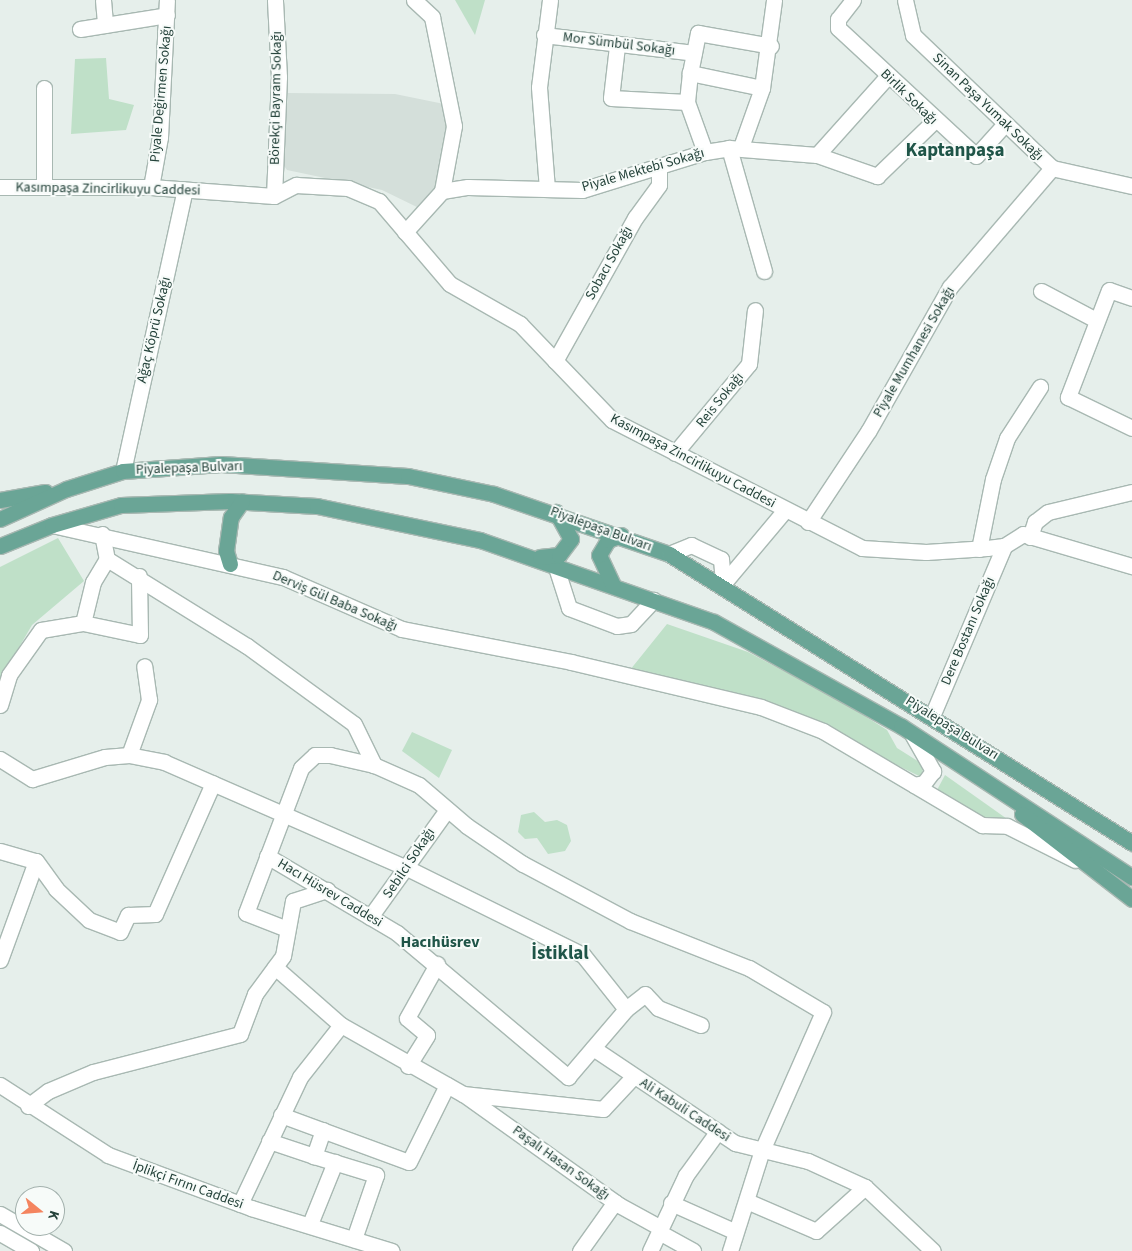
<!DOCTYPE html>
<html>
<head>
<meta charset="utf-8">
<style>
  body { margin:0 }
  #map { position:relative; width:1132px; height:1251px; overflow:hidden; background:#e6efeb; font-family:"Source Sans 3",sans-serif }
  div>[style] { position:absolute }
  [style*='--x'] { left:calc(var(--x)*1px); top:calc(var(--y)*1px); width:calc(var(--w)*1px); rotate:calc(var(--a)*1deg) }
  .built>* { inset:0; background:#d4dfda }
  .green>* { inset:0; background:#bfe0c8 }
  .roads { filter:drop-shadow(1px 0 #a8b8b2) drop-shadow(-1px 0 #a8b8b2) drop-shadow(0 1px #a8b8b2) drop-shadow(0 -1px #a8b8b2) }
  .minor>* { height:15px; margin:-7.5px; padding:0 7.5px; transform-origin:7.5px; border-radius:7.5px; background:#fff }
  .major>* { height:15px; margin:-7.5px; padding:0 7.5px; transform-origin:7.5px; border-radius:7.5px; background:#6aa596 }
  span { translate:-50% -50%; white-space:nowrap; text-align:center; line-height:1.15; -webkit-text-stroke:4px #f7fbf9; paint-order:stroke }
  .street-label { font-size:14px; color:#24423a }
  .quarter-label { font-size:16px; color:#1f5548; font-weight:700 }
  .district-label { font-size:19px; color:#1f5548; font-weight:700 }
  .north { position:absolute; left:15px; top:1186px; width:50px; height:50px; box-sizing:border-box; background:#f7fbf9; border:1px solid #a3b1ad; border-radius:50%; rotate:107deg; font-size:14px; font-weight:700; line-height:20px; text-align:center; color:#24423a }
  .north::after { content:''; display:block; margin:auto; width:18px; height:22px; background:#f4845f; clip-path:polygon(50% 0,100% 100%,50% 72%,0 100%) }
</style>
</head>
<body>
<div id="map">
  <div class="built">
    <i style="clip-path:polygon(288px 93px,395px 94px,449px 105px,436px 193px,421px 209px,382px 190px,287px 170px,282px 163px)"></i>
  </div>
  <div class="green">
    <i style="clip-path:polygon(455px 0,485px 0,475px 35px)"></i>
    <i style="clip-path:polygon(106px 58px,109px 99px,134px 105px,126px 130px,71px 134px,75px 59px)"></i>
    <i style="clip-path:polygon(58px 538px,84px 581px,32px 625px,0 680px,0 567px)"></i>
    <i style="clip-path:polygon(667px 624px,748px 652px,841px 701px,887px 730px,897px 748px,924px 765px,921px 777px,765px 700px,630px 670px)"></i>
    <i style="clip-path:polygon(412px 732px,452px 750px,439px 778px,402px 751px)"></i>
    <i style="clip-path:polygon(945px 775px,1010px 821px,989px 821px,936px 792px)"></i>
    <i style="clip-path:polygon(534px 812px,545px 822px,557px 820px,567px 825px,571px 841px,565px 851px,548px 854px,537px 838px,525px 839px,518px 832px,521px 815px)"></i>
  </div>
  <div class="roads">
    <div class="minor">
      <i style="--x:103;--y:0;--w:25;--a:85"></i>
      <i style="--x:414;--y:0;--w:25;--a:43"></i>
      <i style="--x:432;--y:17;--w:111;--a:78.6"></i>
      <i style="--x:454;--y:126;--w:66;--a:100.5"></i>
      <i style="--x:853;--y:0;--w:24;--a:128"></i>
      <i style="--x:838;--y:19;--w:9;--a:90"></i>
      <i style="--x:838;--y:28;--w:188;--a:42.8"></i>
      <i style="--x:976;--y:156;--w:42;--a:-47.9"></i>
      <i style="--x:905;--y:0;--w:36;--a:77"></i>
      <i style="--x:913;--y:35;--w:192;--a:43.7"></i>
      <i style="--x:1052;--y:168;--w:82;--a:12.7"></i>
      <i style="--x:80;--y:29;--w:88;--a:-9.1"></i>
      <i style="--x:544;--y:35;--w:151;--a:6.8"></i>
      <i style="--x:617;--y:46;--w:52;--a:96.6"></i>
      <i style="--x:611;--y:98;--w:76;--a:3"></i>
      <i style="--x:690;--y:73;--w:29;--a:96"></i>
      <i style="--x:687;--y:102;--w:53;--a:70.2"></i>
      <i style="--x:762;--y:88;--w:74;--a:-168.2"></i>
      <i style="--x:690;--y:73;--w:41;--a:-78.7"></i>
      <i style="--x:698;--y:33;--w:74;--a:10.1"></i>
      <i style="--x:741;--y:147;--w:63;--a:-70.4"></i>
      <i style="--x:762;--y:88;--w:89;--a:-82.2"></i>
      <i style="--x:729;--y:148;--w:128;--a:74.1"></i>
      <i style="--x:817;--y:155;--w:106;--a:-48.1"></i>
      <i style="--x:0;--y:187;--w:151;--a:0"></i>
      <i style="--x:151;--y:187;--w:123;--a:4.2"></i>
      <i style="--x:274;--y:196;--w:25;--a:-27"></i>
      <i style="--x:296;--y:185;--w:52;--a:3.3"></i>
      <i style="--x:348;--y:188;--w:34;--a:23"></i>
      <i style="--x:379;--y:201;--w:109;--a:49.5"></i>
      <i style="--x:450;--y:284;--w:81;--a:29.7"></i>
      <i style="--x:520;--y:324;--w:133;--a:46.2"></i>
      <i style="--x:612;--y:420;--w:281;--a:27.1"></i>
      <i style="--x:862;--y:548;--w:64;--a:3.6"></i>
      <i style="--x:926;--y:552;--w:61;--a:-3.8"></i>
      <i style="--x:987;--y:548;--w:17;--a:-7"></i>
      <i style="--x:1004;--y:546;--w:22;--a:-32"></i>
      <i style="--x:1023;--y:534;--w:114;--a:16.4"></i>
      <i style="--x:44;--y:187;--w:99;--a:-90"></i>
      <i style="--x:151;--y:187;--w:51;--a:-79.8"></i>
      <i style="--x:160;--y:137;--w:137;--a:-87.1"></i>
      <i style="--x:547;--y:189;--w:102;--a:-94.5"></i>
      <i style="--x:539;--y:87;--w:88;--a:-82.8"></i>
      <i style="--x:274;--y:196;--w:119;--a:-87.6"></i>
      <i style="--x:279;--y:77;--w:77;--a:-93"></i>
      <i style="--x:405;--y:232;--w:55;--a:-47.9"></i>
      <i style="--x:442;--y:191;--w:26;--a:-9"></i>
      <i style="--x:468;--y:187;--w:114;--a:1.5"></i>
      <i style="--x:582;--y:190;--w:129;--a:-17.2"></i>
      <i style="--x:705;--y:152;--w:24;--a:-9"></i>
      <i style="--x:729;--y:148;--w:88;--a:4.5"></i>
      <i style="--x:817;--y:155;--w:64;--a:19.3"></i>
      <i style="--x:877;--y:176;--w:79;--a:-44"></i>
      <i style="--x:1041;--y:291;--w:62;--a:27.8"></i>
      <i style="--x:1132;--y:298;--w:24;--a:-161"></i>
      <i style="--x:1109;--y:290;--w:115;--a:111"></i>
      <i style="--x:1068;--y:397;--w:71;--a:25.8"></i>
      <i style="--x:555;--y:361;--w:164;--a:-60.8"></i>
      <i style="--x:635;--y:218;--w:41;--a:-54"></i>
      <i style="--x:659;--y:185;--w:19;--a:-90"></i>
      <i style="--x:675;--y:453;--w:116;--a:-50.3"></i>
      <i style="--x:749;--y:364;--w:54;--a:-83.7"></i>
      <i style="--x:123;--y:471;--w:288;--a:-77.6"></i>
      <i style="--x:808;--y:522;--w:110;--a:-56.5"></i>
      <i style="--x:869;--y:430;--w:164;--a:-60.5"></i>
      <i style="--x:950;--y:287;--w:157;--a:-49.4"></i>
      <i style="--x:52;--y:525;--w:237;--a:12.7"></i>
      <i style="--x:283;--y:577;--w:130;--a:23.6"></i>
      <i style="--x:402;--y:629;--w:172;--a:11"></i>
      <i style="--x:571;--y:662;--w:195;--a:13.3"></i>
      <i style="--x:761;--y:707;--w:66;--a:21.2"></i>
      <i style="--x:823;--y:731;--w:185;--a:30.6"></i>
      <i style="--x:982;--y:825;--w:25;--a:2"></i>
      <i style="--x:1007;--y:826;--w:76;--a:26.6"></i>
      <i style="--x:102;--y:534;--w:25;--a:79"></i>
      <i style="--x:107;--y:559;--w:165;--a:31.9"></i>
      <i style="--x:247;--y:646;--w:132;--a:36.1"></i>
      <i style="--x:354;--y:724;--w:46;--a:64"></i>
      <i style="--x:1030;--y:537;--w:16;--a:-72"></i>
      <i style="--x:1035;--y:522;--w:16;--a:-38"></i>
      <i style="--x:1048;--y:512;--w:86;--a:-13.4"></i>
      <i style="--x:979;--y:549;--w:71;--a:-78.7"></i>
      <i style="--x:993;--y:479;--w:43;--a:-71.1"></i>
      <i style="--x:1007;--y:438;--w:61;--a:-57.1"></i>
      <i style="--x:669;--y:554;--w:24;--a:-22"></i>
      <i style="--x:691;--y:545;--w:33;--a:25"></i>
      <i style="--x:721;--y:559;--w:25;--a:85"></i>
      <i style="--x:555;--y:564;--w:46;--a:72.3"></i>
      <i style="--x:569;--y:608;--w:51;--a:20.6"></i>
      <i style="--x:617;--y:626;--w:14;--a:-8"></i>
      <i style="--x:631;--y:624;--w:33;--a:-47"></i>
      <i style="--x:723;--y:584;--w:97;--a:-50"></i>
      <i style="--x:83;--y:623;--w:58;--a:11.9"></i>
      <i style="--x:140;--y:635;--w:59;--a:-91"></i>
      <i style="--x:0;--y:705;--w:31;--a:-73"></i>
      <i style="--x:9;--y:675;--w:55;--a:-54.6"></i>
      <i style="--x:41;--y:630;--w:43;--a:-9.5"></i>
      <i style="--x:83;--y:623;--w:42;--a:-76.3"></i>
      <i style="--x:93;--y:582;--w:27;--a:-59"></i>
      <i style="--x:932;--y:716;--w:185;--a:-67"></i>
      <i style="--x:912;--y:734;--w:43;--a:60.4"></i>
      <i style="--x:933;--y:771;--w:15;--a:127"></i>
      <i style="--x:924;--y:783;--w:10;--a:169"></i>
      <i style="--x:129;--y:755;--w:59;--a:-70"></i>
      <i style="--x:149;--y:700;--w:34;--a:-98"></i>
      <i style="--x:0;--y:759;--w:38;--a:32"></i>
      <i style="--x:32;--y:779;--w:76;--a:-16.8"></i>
      <i style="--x:105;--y:757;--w:24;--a:-5"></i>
      <i style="--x:129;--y:755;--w:36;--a:11"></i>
      <i style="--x:164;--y:762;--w:267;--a:23.6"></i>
      <i style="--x:409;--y:869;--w:194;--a:26.3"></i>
      <i style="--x:583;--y:955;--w:69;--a:51.5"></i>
      <i style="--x:0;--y:851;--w:37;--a:16"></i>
      <i style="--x:36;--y:861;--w:34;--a:54"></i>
      <i style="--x:56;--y:889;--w:45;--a:43.2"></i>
      <i style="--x:89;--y:920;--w:33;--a:21"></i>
      <i style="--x:120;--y:932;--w:19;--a:-65"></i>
      <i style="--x:128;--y:915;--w:27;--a:-2"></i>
      <i style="--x:155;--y:914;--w:143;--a:-66.1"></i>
      <i style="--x:267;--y:856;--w:151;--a:30.6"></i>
      <i style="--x:397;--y:933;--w:224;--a:40.1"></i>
      <i style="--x:568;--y:1077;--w:89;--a:-49.5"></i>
      <i style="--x:626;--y:1009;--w:24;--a:-38"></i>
      <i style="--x:645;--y:994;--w:19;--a:47"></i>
      <i style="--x:658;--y:1008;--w:46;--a:21.6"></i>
      <i style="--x:370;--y:917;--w:132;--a:-54.3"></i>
      <i style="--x:287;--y:929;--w:44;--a:-158.7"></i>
      <i style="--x:246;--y:913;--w:155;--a:-69.2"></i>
      <i style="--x:301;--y:768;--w:19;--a:-43"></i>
      <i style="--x:315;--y:755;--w:15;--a:0"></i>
      <i style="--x:330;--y:755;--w:45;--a:12.8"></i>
      <i style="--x:374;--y:765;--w:49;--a:24"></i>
      <i style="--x:419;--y:785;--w:63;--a:40.5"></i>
      <i style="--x:467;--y:826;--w:68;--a:34.2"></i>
      <i style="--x:523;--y:864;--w:121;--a:28"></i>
      <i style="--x:630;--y:921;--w:128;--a:21.6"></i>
      <i style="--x:749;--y:968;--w:86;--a:30.7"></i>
      <i style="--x:823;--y:1012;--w:151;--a:113.8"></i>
      <i style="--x:762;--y:1150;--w:106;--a:107.6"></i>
      <i style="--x:0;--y:960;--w:105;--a:-70"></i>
      <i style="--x:275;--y:967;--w:88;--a:41.3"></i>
      <i style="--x:341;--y:1025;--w:140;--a:29.5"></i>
      <i style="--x:463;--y:1094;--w:141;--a:6.1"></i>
      <i style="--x:603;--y:1109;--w:45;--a:-46.8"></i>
      <i style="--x:593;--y:1048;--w:171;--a:33.8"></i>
      <i style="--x:735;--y:1143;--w:75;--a:13.9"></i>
      <i style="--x:808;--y:1161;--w:63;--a:24.5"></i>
      <i style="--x:865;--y:1187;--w:93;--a:43.3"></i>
      <i style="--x:408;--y:1066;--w:36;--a:-58"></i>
      <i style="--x:427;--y:1035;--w:26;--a:-140"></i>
      <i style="--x:407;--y:1018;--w:62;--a:-60.9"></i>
      <i style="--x:0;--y:1085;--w:129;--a:32.9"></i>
      <i style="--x:108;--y:1155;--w:153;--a:20.3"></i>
      <i style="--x:251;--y:1208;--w:147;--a:17"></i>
      <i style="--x:466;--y:1096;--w:188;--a:35.5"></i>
      <i style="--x:619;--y:1205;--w:48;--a:28.7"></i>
      <i style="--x:28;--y:1106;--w:25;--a:-37"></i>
      <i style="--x:48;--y:1091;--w:49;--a:-22.9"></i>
      <i style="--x:93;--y:1072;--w:152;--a:-14.5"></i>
      <i style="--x:240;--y:1034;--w:43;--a:-69.4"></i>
      <i style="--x:255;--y:994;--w:47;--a:-53.6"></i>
      <i style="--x:283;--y:956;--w:56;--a:-79.7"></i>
      <i style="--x:293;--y:901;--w:36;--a:-18"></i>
      <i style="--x:281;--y:1115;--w:136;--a:20.2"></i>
      <i style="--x:409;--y:1162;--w:86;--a:-63.7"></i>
      <i style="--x:323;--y:1130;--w:28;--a:109"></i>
      <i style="--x:314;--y:1156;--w:65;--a:17"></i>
      <i style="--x:376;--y:1175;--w:68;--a:109"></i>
      <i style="--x:269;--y:1141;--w:47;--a:18.4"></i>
      <i style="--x:749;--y:1202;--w:73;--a:23.4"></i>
      <i style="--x:816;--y:1231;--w:66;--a:-41.9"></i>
      <i style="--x:671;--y:1203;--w:69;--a:24"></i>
      <i style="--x:240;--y:1204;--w:140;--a:-64.7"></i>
      <i style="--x:300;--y:1077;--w:66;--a:-51.7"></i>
      <i style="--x:0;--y:1214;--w:74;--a:30"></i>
      <i style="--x:310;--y:1224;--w:67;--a:-68"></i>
      <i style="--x:659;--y:1232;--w:39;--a:29"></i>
      <i style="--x:0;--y:1233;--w:36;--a:30"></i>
      <i style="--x:580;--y:1251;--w:60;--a:-54.5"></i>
      <i style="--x:650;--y:1251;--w:84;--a:-64.7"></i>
      <i style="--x:686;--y:1175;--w:54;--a:-54"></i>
    </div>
    <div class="major">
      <i style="--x:0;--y:500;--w:46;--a:-10.1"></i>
      <i style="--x:0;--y:519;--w:72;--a:-24.4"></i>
      <i style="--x:66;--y:489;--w:60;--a:-17.5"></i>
      <i style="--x:123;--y:471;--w:98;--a:-4.1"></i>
      <i style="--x:221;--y:464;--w:187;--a:3.7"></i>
      <i style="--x:408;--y:476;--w:88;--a:11.8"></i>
      <i style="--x:494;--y:494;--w:185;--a:18.9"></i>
      <i style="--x:669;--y:554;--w:546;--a:31.97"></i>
      <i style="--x:0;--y:546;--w:56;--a:-22"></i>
      <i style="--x:52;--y:525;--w:72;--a:-16.2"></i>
      <i style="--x:121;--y:505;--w:109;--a:-2.1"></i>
      <i style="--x:230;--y:501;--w:87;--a:3.3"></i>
      <i style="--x:317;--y:506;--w:167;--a:11.8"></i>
      <i style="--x:480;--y:540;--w:248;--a:19.3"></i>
      <i style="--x:714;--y:622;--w:214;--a:29.1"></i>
      <i style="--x:901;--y:726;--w:276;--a:33.2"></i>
      <i style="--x:540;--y:557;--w:19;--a:-6"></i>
      <i style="--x:559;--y:555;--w:20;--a:-53"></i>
      <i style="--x:571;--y:539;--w:31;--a:-119"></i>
      <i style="--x:230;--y:564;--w:14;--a:-107"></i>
      <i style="--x:226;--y:551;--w:34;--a:-82"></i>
      <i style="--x:231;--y:517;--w:19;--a:-55"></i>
      <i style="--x:613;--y:585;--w:33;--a:-115"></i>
      <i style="--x:599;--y:555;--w:17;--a:-59"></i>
      <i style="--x:608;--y:540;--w:14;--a:-21"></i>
      <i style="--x:1022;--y:814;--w:139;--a:37.7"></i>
    </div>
  </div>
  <div class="street-label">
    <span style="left:619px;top:44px;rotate:7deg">Mor Sümbül Sokağı</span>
    <span style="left:161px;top:94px;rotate:-85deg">Piyale Değirmen Sokağı</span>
    <span style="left:909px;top:97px;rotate:44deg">Birlik Sokağı</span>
    <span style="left:276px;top:98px;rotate:-89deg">Börekçi Bayram Sokağı</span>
    <span style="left:988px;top:107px;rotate:44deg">Sinan Paşa Yumak Sokağı</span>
    <span style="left:643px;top:170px;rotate:-16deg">Piyale Mektebi Sokağı</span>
    <span style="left:108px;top:189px;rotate:1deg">Kasımpaşa Zincirlikuyu Caddesi</span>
    <span style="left:609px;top:263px;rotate:-61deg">Sobacı Sokağı</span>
    <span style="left:154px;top:330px;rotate:-77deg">Ağaç Köprü Sokağı</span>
    <span style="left:914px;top:352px;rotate:-60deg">Piyale Mumhanesi Sokağı</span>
    <span style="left:720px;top:400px;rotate:-51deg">Reis Sokağı</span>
    <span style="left:693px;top:461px;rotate:28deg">Kasımpaşa Zincirlikuyu Caddesi</span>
    <span style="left:189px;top:468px;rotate:-2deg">Piyalepaşa Bulvarı</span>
    <span style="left:601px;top:529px;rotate:20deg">Piyalepaşa Bulvarı</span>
    <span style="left:335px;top:601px;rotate:23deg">Derviş Gül Baba Sokağı</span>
    <span style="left:968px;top:631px;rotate:-67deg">Dere Bostanı Sokağı</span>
    <span style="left:952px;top:728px;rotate:32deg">Piyalepaşa Bulvarı</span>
    <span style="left:409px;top:863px;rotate:-56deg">Sebilci Sokağı</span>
    <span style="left:330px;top:893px;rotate:31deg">Hacı Hüsrev Caddesi</span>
    <span style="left:685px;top:1110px;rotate:33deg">Ali Kabuli Caddesi</span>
    <span style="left:561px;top:1163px;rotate:36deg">Paşalı Hasan Sokağı</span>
    <span style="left:188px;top:1185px;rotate:20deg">İplikçi Fırını Caddesi</span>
  </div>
  <div class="quarter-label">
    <span style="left:440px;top:942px">Hacıhüsrev</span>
  </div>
  <div class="district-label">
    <span style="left:955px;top:151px">Kaptanpaşa</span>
    <span style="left:560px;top:954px">İstiklal</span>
  </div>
  <div class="north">K</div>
</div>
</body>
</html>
